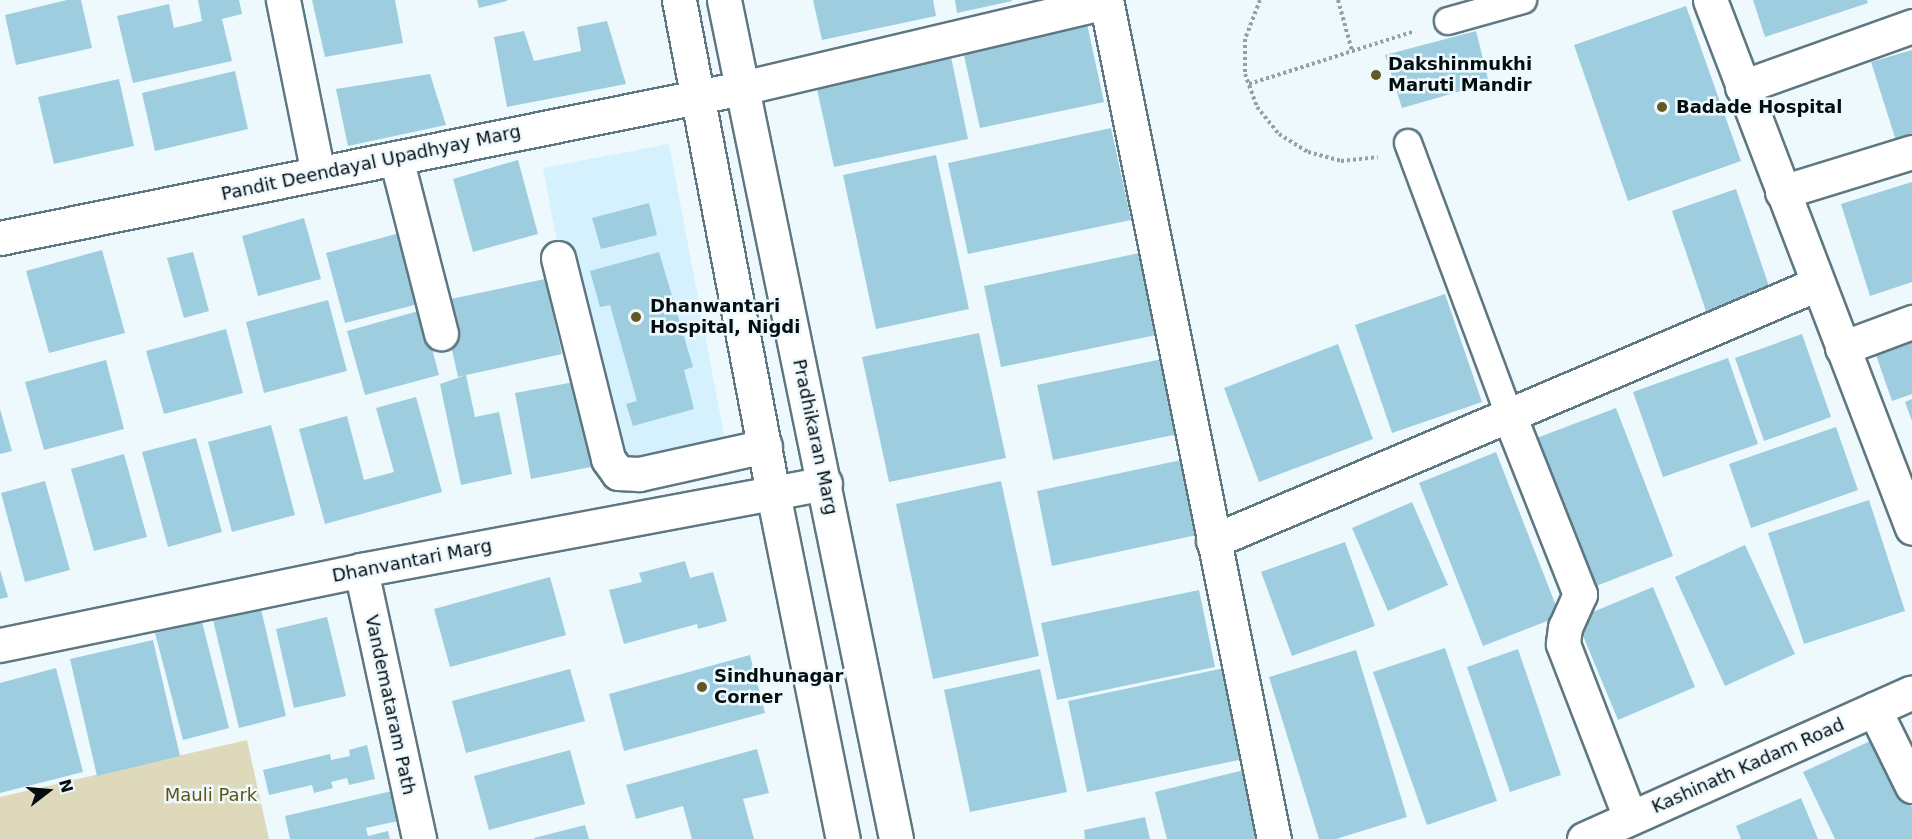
<!DOCTYPE html>
<html>
<head>
<meta charset="utf-8">
<style>
  body { margin:0 }
  #map { position:relative; width:1912px; height:839px; overflow:hidden; background:#eef9fe; font-family:"DejaVu Sans",sans-serif }
  div>[style] { position:absolute }
  [style*='--x'] { left:calc(var(--x)*1px); top:calc(var(--y)*1px); width:calc(var(--w)*1px); rotate:calc(var(--a)*1deg) }
  .built>* { inset:0; background:#d4f1fd }
  .green>* { inset:0; background:#ded9ba }
  .building>* { inset:0; background:#9ecddf }
  .path>* { height:4px; margin-top:-2px; transform-origin:0; background:repeating-linear-gradient(90deg,#96a0a4 0 3px,transparent 0 6px) }
  .roads { filter:drop-shadow(2px 0 #5e7781) drop-shadow(-2px 0 #5e7781) drop-shadow(0 2px #5e7781) drop-shadow(0 -2px #5e7781) }
  .lane>* { height:26px; margin:-13px; padding:0 13px; transform-origin:13px; border-radius:13px; background:#fff }
  .street>* { height:33px; margin:-16.5px; padding:0 16.5px; transform-origin:16.5px; border-radius:16.5px; background:#fff }
  .secondary>* { height:33px; margin:-16.5px; padding:0 16.5px; transform-origin:16.5px; border-radius:16.5px; background:#fff }
  .dots>* { width:16px; height:16px; translate:-50% -50%; box-sizing:border-box; border:3px solid #eef9fe; border-radius:50% }
  span { translate:-50% -50%; white-space:nowrap; text-align:center; line-height:1.15; -webkit-text-stroke:5px #eef9fe; paint-order:stroke }
  .poi-label { font-size:18px; color:#040d10; font-weight:700 }
  .left { translate:0 -50%; text-align:left }
  .street-label { font-size:18px; color:#040d10 }
  .park-label { font-size:18px; color:#60540e }
  .north { position:absolute; left:18px; top:761px; width:60px; height:60px; -webkit-text-stroke:4px #eef9fe; paint-order:stroke; rotate:74deg; font-size:16px; font-weight:700; line-height:24px; text-align:center; color:#040d10 }
  .north::after { content:''; display:block; margin:auto; width:21px; height:27px; background:#040d10; clip-path:polygon(50% 0,100% 100%,50% 72%,0 100%) }
</style>
</head>
<body>
<div id="map">
  <div class="built">
    <i style="clip-path:polygon(669px 144px,730px 467px,604px 490px,543px 168px)"></i>
  </div>
  <div class="green">
    <i style="clip-path:polygon(247px 740px,269px 839px,0 839px,0 797px)"></i>
  </div>
  <div class="building">
    <i style="clip-path:polygon(67px 0,81px 0,92px 48px,16px 65px,5px 15px)"></i>
    <i style="clip-path:polygon(198px 0,239px 0,242px 14px,222px 19px,232px 61px,133px 83px,117px 16px,169px 4px,174px 28px,202px 21px)"></i>
    <i style="clip-path:polygon(312px 0,395px 0,403px 43px,325px 57px)"></i>
    <i style="clip-path:polygon(477px 0,507px 0,507px 1px,479px 8px)"></i>
    <i style="clip-path:polygon(813px 0,933px 0,936px 16px,822px 40px)"></i>
    <i style="clip-path:polygon(955px 0,1012px 0,1012px 1px,957px 13px)"></i>
    <i style="clip-path:polygon(1753px 0,1867px 0,1868px 3px,1765px 37px)"></i>
    <i style="clip-path:polygon(1686px 6px,1741px 161px,1628px 201px,1574px 45px)"></i>
    <i style="clip-path:polygon(607px 21px,626px 84px,507px 107px,494px 37px,524px 31px,534px 61px,581px 51px,577px 27px)"></i>
    <i style="clip-path:polygon(1087px 24px,1104px 102px,980px 128px,963px 51px)"></i>
    <i style="clip-path:polygon(1476px 31px,1489px 83px,1402px 108px,1385px 55px)"></i>
    <i style="clip-path:polygon(1912px 50px,1912px 143px,1898px 147px,1871px 62px)"></i>
    <i style="clip-path:polygon(950px 52px,968px 139px,834px 167px,815px 80px)"></i>
    <i style="clip-path:polygon(235px 71px,248px 129px,155px 151px,142px 93px)"></i>
    <i style="clip-path:polygon(430px 74px,446px 125px,348px 146px,336px 89px)"></i>
    <i style="clip-path:polygon(119px 79px,134px 146px,54px 164px,38px 97px)"></i>
    <i style="clip-path:polygon(1111px 128px,1131px 220px,968px 254px,948px 163px)"></i>
    <i style="clip-path:polygon(936px 155px,969px 309px,876px 329px,843px 175px)"></i>
    <i style="clip-path:polygon(518px 160px,538px 234px,473px 252px,453px 179px)"></i>
    <i style="clip-path:polygon(1912px 182px,1912px 282px,1870px 296px,1841px 204px)"></i>
    <i style="clip-path:polygon(1736px 189px,1774px 301px,1710px 323px,1672px 211px)"></i>
    <i style="clip-path:polygon(649px 203px,657px 235px,601px 249px,592px 218px)"></i>
    <i style="clip-path:polygon(304px 218px,321px 279px,258px 296px,242px 236px)"></i>
    <i style="clip-path:polygon(407px 231px,426px 302px,345px 323px,326px 253px)"></i>
    <i style="clip-path:polygon(102px 250px,125px 333px,49px 353px,26px 271px)"></i>
    <i style="clip-path:polygon(193px 252px,209px 311px,184px 318px,167px 258px)"></i>
    <i style="clip-path:polygon(659px 252px,693px 367px,684px 370px,694px 409px,633px 426px,626px 404px,637px 401px,610px 305px,600px 307px,590px 271px)"></i>
    <i style="clip-path:polygon(1144px 252px,1161px 334px,1001px 367px,984px 286px)"></i>
    <i style="clip-path:polygon(545px 279px,562px 354px,466px 375px,475px 417px,499px 412px,512px 474px,461px 485px,440px 384px,466px 375px,458px 377px,441px 301px)"></i>
    <i style="clip-path:polygon(1445px 294px,1482px 402px,1392px 433px,1355px 325px)"></i>
    <i style="clip-path:polygon(328px 300px,347px 371px,264px 393px,246px 322px)"></i>
    <i style="clip-path:polygon(422px 310px,439px 375px,365px 395px,347px 331px)"></i>
    <i style="clip-path:polygon(226px 329px,243px 393px,164px 414px,146px 351px)"></i>
    <i style="clip-path:polygon(979px 333px,1006px 458px,889px 482px,862px 357px)"></i>
    <i style="clip-path:polygon(1802px 334px,1831px 417px,1764px 441px,1735px 358px)"></i>
    <i style="clip-path:polygon(1912px 342px,1912px 394px,1892px 401px,1876px 355px)"></i>
    <i style="clip-path:polygon(1338px 344px,1373px 439px,1259px 482px,1224px 388px)"></i>
    <i style="clip-path:polygon(1167px 358px,1183px 433px,1053px 460px,1037px 385px)"></i>
    <i style="clip-path:polygon(1728px 358px,1758px 444px,1663px 477px,1633px 392px)"></i>
    <i style="clip-path:polygon(106px 360px,124px 429px,44px 450px,25px 382px)"></i>
    <i style="clip-path:polygon(574px 382px,591px 467px,531px 479px,515px 393px)"></i>
    <i style="clip-path:polygon(416px 397px,442px 492px,325px 524px,299px 429px,347px 416px,364px 480px,394px 472px,376px 408px)"></i>
    <i style="clip-path:polygon(1912px 399px,1912px 421px,1905px 402px)"></i>
    <i style="clip-path:polygon(1616px 408px,1673px 556px,1591px 588px,1534px 439px)"></i>
    <i style="clip-path:polygon(0 409px,12px 451px,0 454px)"></i>
    <i style="clip-path:polygon(271px 425px,295px 515px,232px 532px,208px 442px)"></i>
    <i style="clip-path:polygon(1836px 427px,1858px 490px,1751px 528px,1729px 464px)"></i>
    <i style="clip-path:polygon(196px 438px,222px 532px,168px 547px,142px 452px)"></i>
    <i style="clip-path:polygon(1496px 452px,1560px 616px,1483px 646px,1419px 483px)"></i>
    <i style="clip-path:polygon(124px 454px,147px 537px,94px 551px,71px 469px)"></i>
    <i style="clip-path:polygon(1181px 460px,1197px 535px,1052px 566px,1037px 491px)"></i>
    <i style="clip-path:polygon(45px 481px,70px 570px,25px 582px,1px 493px)"></i>
    <i style="clip-path:polygon(1001px 481px,1039px 656px,933px 679px,896px 504px)"></i>
    <i style="clip-path:polygon(1869px 500px,1905px 611px,1804px 644px,1768px 533px)"></i>
    <i style="clip-path:polygon(1412px 502px,1448px 585px,1388px 611px,1352px 528px)"></i>
    <i style="clip-path:polygon(1345px 542px,1375px 626px,1292px 656px,1261px 572px)"></i>
    <i style="clip-path:polygon(1745px 545px,1795px 654px,1725px 686px,1675px 577px)"></i>
    <i style="clip-path:polygon(685px 561px,690px 578px,713px 572px,727px 621px,698px 629px,697px 624px,624px 644px,609px 590px,642px 582px,639px 573px)"></i>
    <i style="clip-path:polygon(0 570px,8px 597px,0 599px)"></i>
    <i style="clip-path:polygon(550px 577px,566px 635px,450px 667px,434px 609px)"></i>
    <i style="clip-path:polygon(1653px 587px,1695px 687px,1618px 720px,1576px 619px)"></i>
    <i style="clip-path:polygon(1199px 590px,1215px 667px,1057px 700px,1041px 623px)"></i>
    <i style="clip-path:polygon(261px 609px,286px 716px,239px 728px,213px 620px)"></i>
    <i style="clip-path:polygon(327px 617px,346px 696px,294px 708px,276px 629px)"></i>
    <i style="clip-path:polygon(202px 622px,229px 728px,183px 740px,155px 633px)"></i>
    <i style="clip-path:polygon(153px 640px,180px 756px,97px 776px,70px 659px)"></i>
    <i style="clip-path:polygon(1445px 648px,1497px 801px,1427px 825px,1373px 672px)"></i>
    <i style="clip-path:polygon(1518px 649px,1561px 775px,1510px 792px,1467px 667px)"></i>
    <i style="clip-path:polygon(1356px 650px,1407px 817px,1336px 839px,1319px 839px,1269px 677px)"></i>
    <i style="clip-path:polygon(750px 655px,765px 713px,624px 751px,609px 694px)"></i>
    <i style="clip-path:polygon(1229px 667px,1248px 758px,1087px 792px,1068px 701px)"></i>
    <i style="clip-path:polygon(56px 668px,83px 772px,0 793px,0 683px)"></i>
    <i style="clip-path:polygon(570px 669px,585px 721px,466px 753px,452px 701px)"></i>
    <i style="clip-path:polygon(1040px 669px,1067px 792px,970px 812px,944px 690px)"></i>
    <i style="clip-path:polygon(1879px 737px,1912px 807px,1912px 839px,1835px 839px,1803px 772px)"></i>
    <i style="clip-path:polygon(367px 745px,375px 779px,349px 785px,347px 778px,331px 782px,333px 788px,314px 793px,312px 785px,269px 795px,263px 770px,330px 754px,331px 760px,350px 756px,349px 750px)"></i>
    <i style="clip-path:polygon(757px 749px,769px 793px,743px 799px,754px 839px,692px 839px,683px 806px,636px 819px,626px 785px)"></i>
    <i style="clip-path:polygon(570px 750px,585px 804px,489px 830px,474px 776px)"></i>
    <i style="clip-path:polygon(1244px 770px,1262px 839px,1167px 839px,1155px 792px)"></i>
    <i style="clip-path:polygon(392px 791px,398px 821px,366px 828px,368px 836px,388px 831px,390px 839px,290px 839px,285px 816px)"></i>
    <i style="clip-path:polygon(1801px 798px,1818px 839px,1741px 839px,1736px 826px)"></i>
    <i style="clip-path:polygon(1145px 817px,1150px 839px,1085px 839px,1084px 830px)"></i>
    <i style="clip-path:polygon(585px 825px,589px 839px,535px 839px,534px 838px)"></i>
  </div>
  <div class="path">
    <i style="--x:1260;--y:0;--w:42;--a:111"></i>
    <i style="--x:1245;--y:39;--w:35;--a:90"></i>
    <i style="--x:1245;--y:74;--w:35;--a:70"></i>
    <i style="--x:1257;--y:107;--w:35;--a:51"></i>
    <i style="--x:1279;--y:134;--w:34;--a:32"></i>
    <i style="--x:1308;--y:152;--w:34;--a:15"></i>
    <i style="--x:1341;--y:161;--w:37;--a:-6"></i>
    <i style="--x:1338;--y:0;--w:53;--a:74.6"></i>
    <i style="--x:1249;--y:84;--w:174;--a:-17.7"></i>
  </div>
  <div class="roads">
    <div class="lane">
      <i style="--x:1448;--y:21;--w:78;--a:-15.6"></i>
      <i style="--x:1408;--y:143;--w:290;--a:69.6"></i>
    </div>
    <div class="street">
      <i style="--x:283;--y:0;--w:177;--a:78.6"></i>
      <i style="--x:1106;--y:0;--w:856;--a:78.68"></i>
      <i style="--x:1710;--y:0;--w:565;--a:69.06"></i>
      <i style="--x:1742;--y:87;--w:181;--a:-19.7"></i>
      <i style="--x:396;--y:158;--w:181;--a:75.6"></i>
      <i style="--x:1782;--y:192;--w:136;--a:-17.1"></i>
      <i style="--x:0;--y:238;--w:757;--a:-11.43"></i>
      <i style="--x:742;--y:88;--w:374;--a:-13.3"></i>
      <i style="--x:558;--y:258;--w:207;--a:76"></i>
      <i style="--x:608;--y:459;--w:17;--a:54"></i>
      <i style="--x:618;--y:473;--w:21;--a:3"></i>
      <i style="--x:639;--y:474;--w:129;--a:-12.5"></i>
      <i style="--x:1842;--y:348;--w:75;--a:-20.4"></i>
      <i style="--x:1509;--y:415;--w:193;--a:68.4"></i>
      <i style="--x:1580;--y:594;--w:36;--a:114"></i>
      <i style="--x:1565;--y:627;--w:17;--a:97"></i>
      <i style="--x:1563;--y:644;--w:186;--a:68.9"></i>
      <i style="--x:1213;--y:541;--w:656;--a:-23.05"></i>
      <i style="--x:361;--y:570;--w:275;--a:77.8"></i>
      <i style="--x:0;--y:645;--w:369;--a:-11.7"></i>
      <i style="--x:361;--y:570;--w:472;--a:-10.6"></i>
      <i style="--x:1874;--y:709;--w:86;--a:63.7"></i>
      <i style="--x:1584;--y:839;--w:359;--a:-24.1"></i>
    </div>
    <div class="secondary">
      <i style="--x:679;--y:0;--w:502;--a:79.21"></i>
      <i style="--x:773;--y:493;--w:353;--a:78.6"></i>
      <i style="--x:724;--y:0;--w:856;--a:78.41"></i>
    </div>
  </div>
  <div class="dots">
    <i style="left:1376px;top:75px;background:#635925"></i>
    <i style="left:1662px;top:107px;background:#635925"></i>
    <i style="left:636px;top:317px;background:#635925"></i>
    <i style="left:702px;top:687px;background:#635925"></i>
  </div>
  <div class="poi-label">
    <span class="left" style="left:1388px;top:75px">Dakshinmukhi<br>Maruti Mandir</span>
    <span class="left" style="left:1676px;top:107px">Badade Hospital</span>
    <span class="left" style="left:650px;top:317px">Dhanwantari<br>Hospital, Nigdi</span>
    <span class="left" style="left:714px;top:687px">Sindhunagar<br>Corner</span>
  </div>
  <div class="street-label">
    <span style="left:371px;top:163px;rotate:-12deg">Pandit Deendayal Upadhyay Marg</span>
    <span style="left:815px;top:437px;rotate:78deg">Pradhikaran Marg</span>
    <span style="left:412px;top:561px;rotate:-11deg">Dhanvantari Marg</span>
    <span style="left:390px;top:705px;rotate:78deg">Vandemataram Path</span>
    <span style="left:1748px;top:766px;rotate:-24deg">Kashinath Kadam Road</span>
  </div>
  <div class="park-label">
    <span style="left:211px;top:795px">Mauli Park</span>
  </div>
  <div class="north">N</div>
</div>
</body>
</html>
